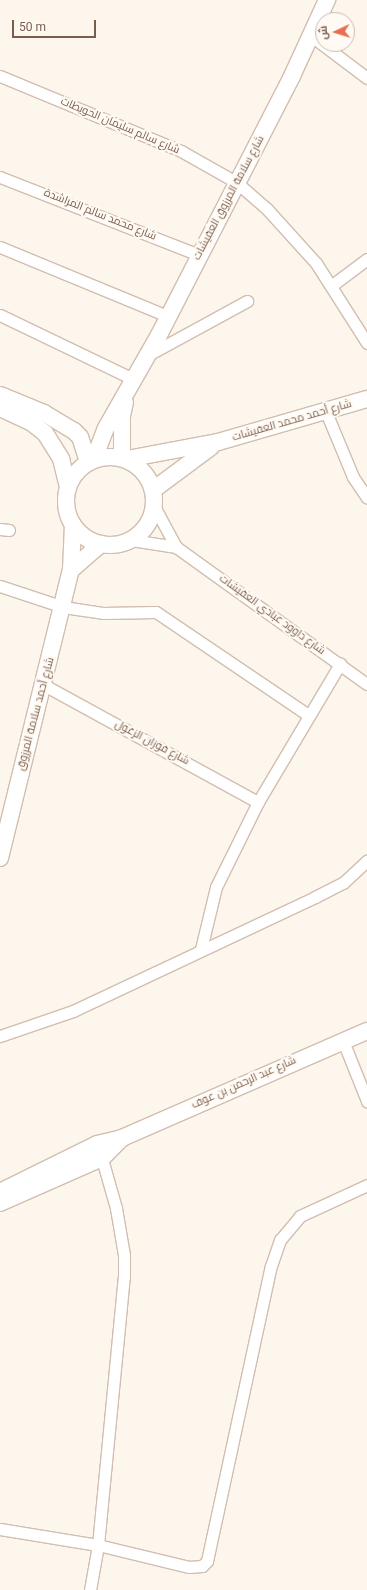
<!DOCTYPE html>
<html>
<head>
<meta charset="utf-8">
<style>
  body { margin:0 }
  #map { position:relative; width:367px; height:1590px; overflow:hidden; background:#fdf6ec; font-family:Roboto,Cairo,sans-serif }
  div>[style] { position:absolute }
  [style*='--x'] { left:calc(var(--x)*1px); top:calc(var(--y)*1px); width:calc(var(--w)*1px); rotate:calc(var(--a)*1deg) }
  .roads { filter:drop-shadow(1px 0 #d1beb0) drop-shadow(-1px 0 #d1beb0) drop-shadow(0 1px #d1beb0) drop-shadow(0 -1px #d1beb0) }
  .street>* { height:11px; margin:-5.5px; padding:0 5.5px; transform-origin:5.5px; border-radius:5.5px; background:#fff }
  .secondary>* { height:16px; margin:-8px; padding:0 8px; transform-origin:8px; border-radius:8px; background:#fff }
  .secondary>.ring { margin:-8px; padding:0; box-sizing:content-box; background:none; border:16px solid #fff; border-radius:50% }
  span { translate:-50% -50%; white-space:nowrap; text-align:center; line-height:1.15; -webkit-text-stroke:4px #fffaf3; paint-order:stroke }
  .street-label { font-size:11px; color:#7a5c4d }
  .north { position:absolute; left:315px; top:12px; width:40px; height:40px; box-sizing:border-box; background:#fffaf3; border:1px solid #cabbb1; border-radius:50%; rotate:266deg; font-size:11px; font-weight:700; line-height:16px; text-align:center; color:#7a5c4d }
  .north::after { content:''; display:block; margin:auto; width:14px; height:18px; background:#e76f51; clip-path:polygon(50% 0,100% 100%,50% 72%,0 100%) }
  .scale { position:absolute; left:12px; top:20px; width:84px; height:18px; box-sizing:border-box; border:2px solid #7a5c4d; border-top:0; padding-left:5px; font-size:12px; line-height:14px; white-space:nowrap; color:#7a5c4d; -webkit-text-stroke:3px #fffaf3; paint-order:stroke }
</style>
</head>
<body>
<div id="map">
  <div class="roads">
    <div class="street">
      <i style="--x:310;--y:35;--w:71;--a:37"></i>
      <i style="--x:0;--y:76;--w:196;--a:22.5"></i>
      <i style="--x:181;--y:151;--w:63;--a:29.4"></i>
      <i style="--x:236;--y:182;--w:41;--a:41.1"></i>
      <i style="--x:267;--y:209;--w:73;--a:47.8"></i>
      <i style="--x:316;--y:263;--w:95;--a:57.5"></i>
      <i style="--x:0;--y:177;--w:214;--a:21.4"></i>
      <i style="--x:0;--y:247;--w:181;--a:22.4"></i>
      <i style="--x:331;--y:286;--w:45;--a:-36.9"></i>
      <i style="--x:0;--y:315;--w:150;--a:25.7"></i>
      <i style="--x:148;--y:355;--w:113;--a:-28.6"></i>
      <i style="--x:326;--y:412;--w:70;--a:67.4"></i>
      <i style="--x:353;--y:477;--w:25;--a:56"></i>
      <i style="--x:154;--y:506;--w:47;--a:61.8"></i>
      <i style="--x:0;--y:529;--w:9;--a:6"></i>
      <i style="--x:131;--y:540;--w:46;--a:8.8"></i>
      <i style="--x:176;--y:547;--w:235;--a:35.7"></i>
      <i style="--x:0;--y:586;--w:66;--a:18.4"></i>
      <i style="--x:63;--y:607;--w:40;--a:8.5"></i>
      <i style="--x:103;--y:613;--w:53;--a:-1.1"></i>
      <i style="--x:156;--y:612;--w:184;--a:34.1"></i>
      <i style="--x:44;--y:685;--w:244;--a:28.7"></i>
      <i style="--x:201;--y:949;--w:64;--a:-76.4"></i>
      <i style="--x:216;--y:887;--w:95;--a:-63.7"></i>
      <i style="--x:258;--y:802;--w:161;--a:-59.3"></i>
      <i style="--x:0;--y:1036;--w:77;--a:-18.9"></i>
      <i style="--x:73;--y:1011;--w:268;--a:-25.2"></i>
      <i style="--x:315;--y:897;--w:31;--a:-27"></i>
      <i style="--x:343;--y:883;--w:33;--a:-43"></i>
      <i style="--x:343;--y:1041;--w:65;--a:68.2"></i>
      <i style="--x:0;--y:1529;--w:99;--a:9.3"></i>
      <i style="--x:98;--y:1545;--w:94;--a:13.6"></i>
      <i style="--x:189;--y:1567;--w:13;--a:-4"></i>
      <i style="--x:202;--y:1566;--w:7;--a:-45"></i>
      <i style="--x:207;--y:1561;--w:302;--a:-77.8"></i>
      <i style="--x:271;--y:1266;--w:28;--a:-71"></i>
      <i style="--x:280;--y:1240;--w:31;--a:-50"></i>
      <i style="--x:300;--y:1216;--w:74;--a:-24.8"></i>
      <i style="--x:90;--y:1590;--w:46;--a:-79.9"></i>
      <i style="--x:98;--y:1545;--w:269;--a:-84.5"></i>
      <i style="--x:124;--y:1277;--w:22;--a:-90"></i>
      <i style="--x:124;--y:1255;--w:48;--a:-99.7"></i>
      <i style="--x:116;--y:1208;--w:58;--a:-105.9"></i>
    </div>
    <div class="secondary">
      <i style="--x:0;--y:395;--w:48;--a:22.2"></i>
      <i style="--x:44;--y:413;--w:35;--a:31"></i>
      <i style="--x:74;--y:431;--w:8;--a:45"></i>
      <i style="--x:80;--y:437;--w:26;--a:72"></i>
      <i style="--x:0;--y:408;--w:35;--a:25"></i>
      <i style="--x:32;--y:423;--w:16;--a:38"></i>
      <i style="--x:45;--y:433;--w:31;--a:58"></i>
      <i style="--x:61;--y:459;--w:29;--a:76"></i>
      <i class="ring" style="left:66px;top:457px;width:72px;height:72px"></i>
      <i style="--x:122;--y:458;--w:42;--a:-90"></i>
      <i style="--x:122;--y:416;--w:14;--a:-78"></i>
      <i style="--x:94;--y:459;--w:33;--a:-69"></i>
      <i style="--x:106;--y:428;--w:107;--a:-60.3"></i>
      <i style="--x:159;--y:335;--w:291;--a:-62.8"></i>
      <i style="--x:292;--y:76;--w:84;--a:-65.3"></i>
      <i style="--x:127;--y:459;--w:93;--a:-10.6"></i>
      <i style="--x:218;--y:442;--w:155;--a:-16.1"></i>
      <i style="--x:153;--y:490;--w:72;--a:-36.6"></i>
      <i style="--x:71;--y:570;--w:40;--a:-41"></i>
      <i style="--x:0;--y:858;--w:297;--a:-76.2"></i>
      <i style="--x:71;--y:570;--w:45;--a:-87.5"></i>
      <i style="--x:0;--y:1192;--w:108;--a:-26.3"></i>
      <i style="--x:97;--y:1144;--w:26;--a:-13"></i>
      <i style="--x:122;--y:1138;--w:267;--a:-23.6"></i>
      <i style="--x:0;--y:1203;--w:111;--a:-23.8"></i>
      <i style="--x:102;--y:1158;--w:27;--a:-45"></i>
    </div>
  </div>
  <div class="street-label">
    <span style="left:120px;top:126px;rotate:23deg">شارع سالم سليمان الحويطات</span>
    <span style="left:229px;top:198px;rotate:-62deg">شارع سلامة المرزوق العفيشات</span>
    <span style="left:100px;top:215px;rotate:22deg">شارع محمد سالم المراشدة</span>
    <span style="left:292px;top:421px;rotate:-16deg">شارع أحمد محمد العفيشات</span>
    <span style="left:272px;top:615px;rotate:36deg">شارع داوود عبادي العفيشات</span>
    <span style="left:36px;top:714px;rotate:-75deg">شارع أحمد سلامة المرزوق</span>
    <span style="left:152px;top:743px;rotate:28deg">شارع فوزان الزغول</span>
    <span style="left:244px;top:1083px;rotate:-24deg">شارع عبد الرحمن بن عوف</span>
  </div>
  <div class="north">ش</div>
  <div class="scale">50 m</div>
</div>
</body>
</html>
